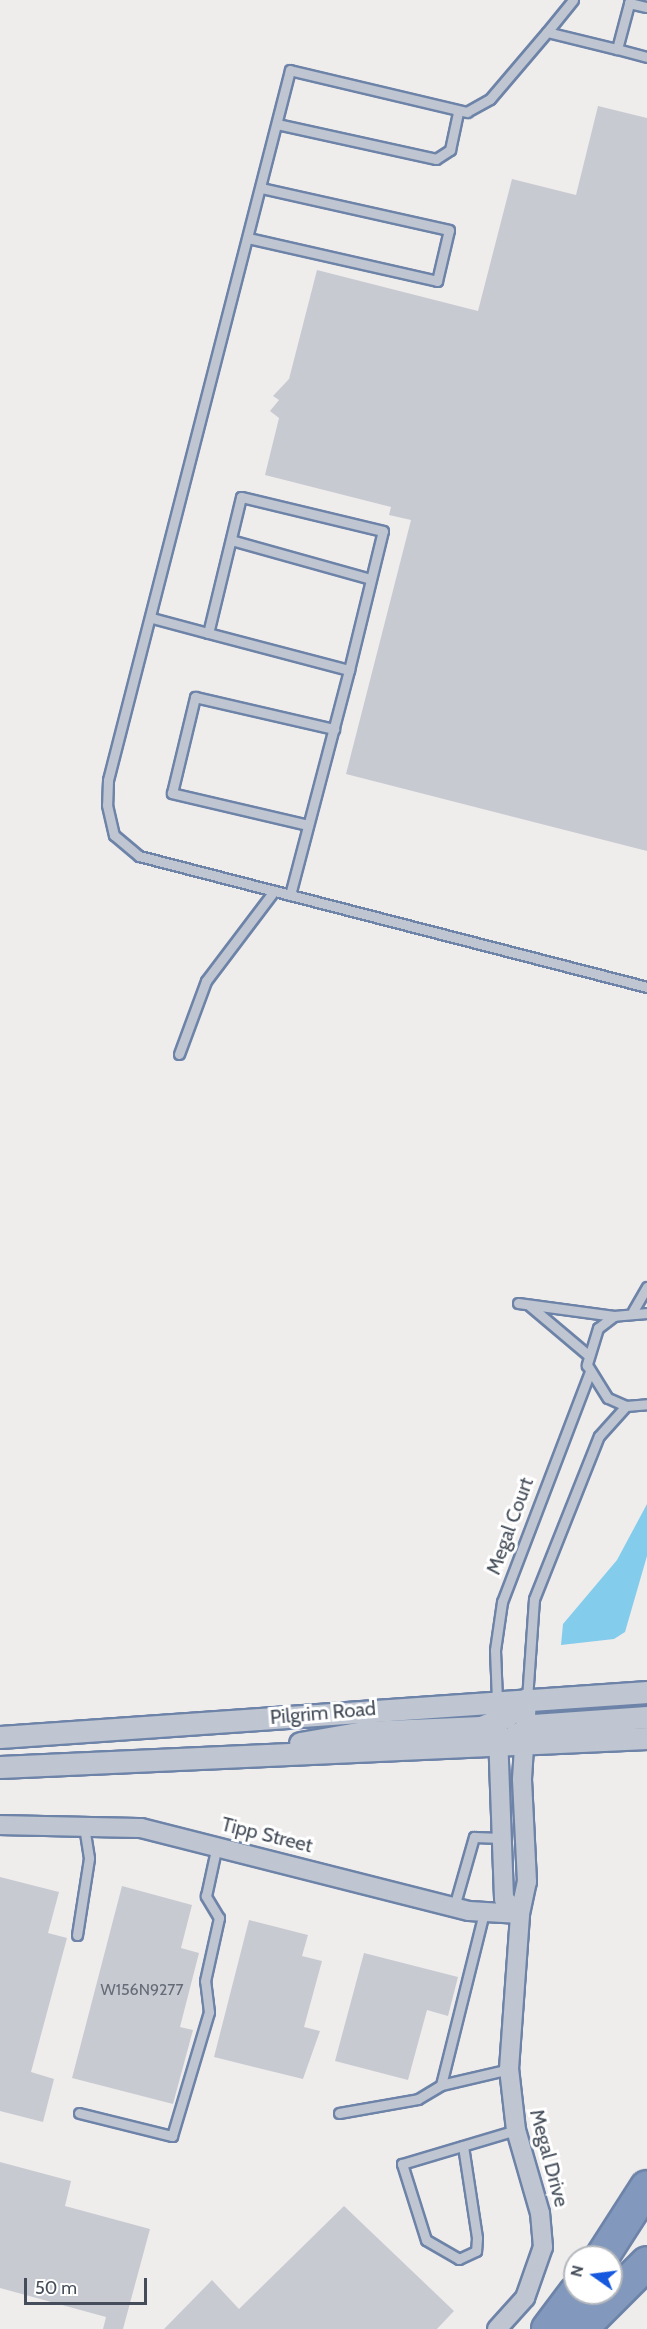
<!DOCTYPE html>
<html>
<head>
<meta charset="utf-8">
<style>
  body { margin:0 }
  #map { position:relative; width:647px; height:2329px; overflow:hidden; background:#efecec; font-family:Cabin,sans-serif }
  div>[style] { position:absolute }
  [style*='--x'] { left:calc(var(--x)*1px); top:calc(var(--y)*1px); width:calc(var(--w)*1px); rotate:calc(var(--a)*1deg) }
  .water>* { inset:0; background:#84ccec }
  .building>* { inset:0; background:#c8cad2 }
  .roads { filter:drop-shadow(2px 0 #6d83a8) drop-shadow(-2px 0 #6d83a8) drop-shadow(0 2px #6d83a8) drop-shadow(0 -2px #6d83a8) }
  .service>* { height:9px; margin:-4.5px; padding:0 4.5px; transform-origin:4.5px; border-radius:4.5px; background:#bfc6d2 }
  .minor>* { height:18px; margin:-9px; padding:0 9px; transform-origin:9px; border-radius:9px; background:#bfc6d2 }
  .tertiary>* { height:21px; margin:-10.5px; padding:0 10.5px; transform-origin:10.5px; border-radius:10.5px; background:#bfc6d2 }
  .motorway>* { height:32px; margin:-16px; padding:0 16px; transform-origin:16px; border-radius:16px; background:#8298bc }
  span { translate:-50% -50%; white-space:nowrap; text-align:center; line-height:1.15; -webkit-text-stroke:6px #fff; paint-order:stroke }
  .number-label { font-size:16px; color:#656c77 }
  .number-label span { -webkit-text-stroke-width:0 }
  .street-label { font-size:20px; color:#444d59 }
  .north { position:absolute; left:563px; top:2245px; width:60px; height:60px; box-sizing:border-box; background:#fff; border:2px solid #b4b8bd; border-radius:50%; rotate:284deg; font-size:16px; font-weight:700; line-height:24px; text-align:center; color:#444d59 }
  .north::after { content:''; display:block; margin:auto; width:21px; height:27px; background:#1659de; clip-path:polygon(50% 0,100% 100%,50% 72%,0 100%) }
  .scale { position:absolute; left:24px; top:2278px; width:123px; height:27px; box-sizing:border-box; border:3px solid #444d59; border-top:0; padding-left:8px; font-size:18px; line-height:21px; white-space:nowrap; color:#444d59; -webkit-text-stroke:4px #fff; paint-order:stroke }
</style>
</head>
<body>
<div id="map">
  <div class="water">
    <i style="clip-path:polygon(647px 1504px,647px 1556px,625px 1632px,614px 1639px,561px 1645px,563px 1624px,617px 1560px)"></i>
  </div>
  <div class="building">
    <i style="clip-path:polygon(598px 106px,647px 118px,647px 851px,346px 774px,411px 520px,389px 515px,391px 507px,265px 475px,279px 418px,270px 411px,279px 400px,273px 396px,289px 379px,317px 270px,478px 311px,512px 179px,576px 195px)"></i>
    <i style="clip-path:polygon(0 1877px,59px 1892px,48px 1933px,67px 1938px,31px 2072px,54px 2079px,43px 2122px,0 2111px)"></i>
    <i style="clip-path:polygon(122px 1886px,192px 1905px,181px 1948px,199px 1953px,180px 2027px,193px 2030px,173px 2104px,72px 2078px)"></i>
    <i style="clip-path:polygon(249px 1920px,308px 1935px,302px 1956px,322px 1961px,304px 2027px,320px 2031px,303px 2079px,214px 2057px)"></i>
    <i style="clip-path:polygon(364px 1953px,458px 1977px,448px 2016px,427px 2010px,408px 2080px,335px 2061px)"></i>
    <i style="clip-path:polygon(0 2162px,71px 2181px,65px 2206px,150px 2229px,123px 2329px,103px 2329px,106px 2317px,0 2288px)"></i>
    <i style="clip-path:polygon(344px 2206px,454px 2311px,437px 2329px,164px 2329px,212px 2280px,239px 2309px)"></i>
  </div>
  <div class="roads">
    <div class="service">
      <i style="--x:573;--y:0;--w:41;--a:129.1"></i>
      <i style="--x:547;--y:32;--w:72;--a:13.7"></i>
      <i style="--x:630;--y:0;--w:51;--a:104.9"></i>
      <i style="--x:617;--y:49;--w:31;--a:15"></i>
      <i style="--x:629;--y:3;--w:18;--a:13"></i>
      <i style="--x:547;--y:32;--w:88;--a:130.4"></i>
      <i style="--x:490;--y:99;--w:26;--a:151"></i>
      <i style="--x:467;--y:112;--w:182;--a:-166.7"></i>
      <i style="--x:290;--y:70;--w:733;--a:104.38"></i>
      <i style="--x:108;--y:780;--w:25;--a:92"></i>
      <i style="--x:107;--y:805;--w:31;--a:77"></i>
      <i style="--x:114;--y:835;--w:33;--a:40"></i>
      <i style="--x:139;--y:856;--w:525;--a:14.46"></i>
      <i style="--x:277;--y:124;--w:163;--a:12.4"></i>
      <i style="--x:436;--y:159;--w:17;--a:-33"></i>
      <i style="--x:450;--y:150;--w:38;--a:-78"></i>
      <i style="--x:248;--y:238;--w:194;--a:12.8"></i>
      <i style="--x:437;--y:281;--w:52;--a:-76.8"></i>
      <i style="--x:449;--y:230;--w:193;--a:-167.4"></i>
      <i style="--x:231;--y:540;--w:145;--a:15.6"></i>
      <i style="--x:152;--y:618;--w:58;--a:15"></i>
      <i style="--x:208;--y:633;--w:146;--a:14.7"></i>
      <i style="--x:349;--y:670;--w:143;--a:-76.3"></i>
      <i style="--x:383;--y:531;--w:146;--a:-166.5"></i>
      <i style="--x:241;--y:497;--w:140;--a:103.6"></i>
      <i style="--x:308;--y:825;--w:140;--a:-166.8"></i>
      <i style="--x:172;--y:793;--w:99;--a:-76.5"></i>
      <i style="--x:195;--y:697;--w:143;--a:13"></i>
      <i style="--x:290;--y:895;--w:233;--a:-75.3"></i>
      <i style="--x:179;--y:1054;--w:78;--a:-69.7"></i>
      <i style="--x:206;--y:981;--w:113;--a:-52.9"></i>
      <i style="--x:518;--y:1303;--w:97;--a:7.7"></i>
      <i style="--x:530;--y:1306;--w:76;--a:40.2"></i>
      <i style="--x:633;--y:1311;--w:28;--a:-60"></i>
      <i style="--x:647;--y:1313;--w:33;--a:175"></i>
      <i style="--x:614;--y:1316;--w:20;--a:143"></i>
      <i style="--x:598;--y:1328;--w:39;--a:107"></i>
      <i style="--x:587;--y:1365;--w:39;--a:58"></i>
      <i style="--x:608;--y:1398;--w:20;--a:24"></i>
      <i style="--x:626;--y:1406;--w:21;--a:-5"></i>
      <i style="--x:527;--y:1699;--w:100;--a:-86"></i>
      <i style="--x:534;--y:1599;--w:175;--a:-68.3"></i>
      <i style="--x:599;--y:1436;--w:40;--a:-48"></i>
      <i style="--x:497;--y:1700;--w:50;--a:-92.3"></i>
      <i style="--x:495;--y:1650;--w:49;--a:-81.7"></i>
      <i style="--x:502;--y:1602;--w:246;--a:-69.1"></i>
      <i style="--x:454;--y:1907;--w:73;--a:-74.1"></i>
      <i style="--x:474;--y:1837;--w:28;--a:2"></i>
      <i style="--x:77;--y:1935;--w:78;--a:-81.1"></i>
      <i style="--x:89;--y:1858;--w:33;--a:-99"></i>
      <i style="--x:441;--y:2085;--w:177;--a:-76"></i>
      <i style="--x:79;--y:2113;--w:96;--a:13.9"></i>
      <i style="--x:172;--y:2136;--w:129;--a:-73.4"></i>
      <i style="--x:209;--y:2012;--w:31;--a:-97"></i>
      <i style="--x:205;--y:1981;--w:65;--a:-77.5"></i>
      <i style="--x:219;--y:1918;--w:26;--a:-121"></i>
      <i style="--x:206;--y:1896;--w:52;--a:-77.8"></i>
      <i style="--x:339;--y:2113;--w:80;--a:-10"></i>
      <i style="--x:418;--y:2099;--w:27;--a:-31"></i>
      <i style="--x:441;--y:2085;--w:70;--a:-13.2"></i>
      <i style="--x:463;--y:2146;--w:93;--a:81.3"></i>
      <i style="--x:477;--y:2238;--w:13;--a:94"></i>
      <i style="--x:476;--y:2251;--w:19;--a:155"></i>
      <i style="--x:459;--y:2259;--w:38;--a:-150"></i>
      <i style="--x:426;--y:2240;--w:80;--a:-107.5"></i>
      <i style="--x:402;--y:2164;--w:119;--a:-16.6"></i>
    </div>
    <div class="minor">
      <i style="--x:497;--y:1707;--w:192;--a:87.9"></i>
      <i style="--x:504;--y:1899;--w:22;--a:43"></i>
      <i style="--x:0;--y:1825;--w:141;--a:1.2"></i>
      <i style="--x:141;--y:1828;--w:338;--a:14.2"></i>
      <i style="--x:469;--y:1911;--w:51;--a:3.4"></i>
      <i style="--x:497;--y:2329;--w:42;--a:-47.9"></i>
      <i style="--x:525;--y:2298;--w:54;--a:-70.6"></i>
      <i style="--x:543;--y:2247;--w:34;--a:-95"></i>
      <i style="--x:540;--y:2213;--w:86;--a:-106.1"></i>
      <i style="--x:516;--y:2130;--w:61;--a:-96.5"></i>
      <i style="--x:509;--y:2069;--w:155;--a:-85.9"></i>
      <i style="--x:520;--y:1914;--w:33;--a:-78"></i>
      <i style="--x:527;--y:1882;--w:103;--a:-92.8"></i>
      <i style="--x:522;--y:1779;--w:80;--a:-86.4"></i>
    </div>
    <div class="tertiary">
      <i style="--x:0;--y:1737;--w:649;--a:-3.98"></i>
      <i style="--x:300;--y:1743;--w:64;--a:-9.9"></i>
      <i style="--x:363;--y:1732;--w:118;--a:-2.4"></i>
      <i style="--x:481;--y:1727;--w:27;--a:-22"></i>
      <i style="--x:506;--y:1717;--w:28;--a:-41"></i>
      <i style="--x:500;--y:1744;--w:38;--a:-30"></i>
      <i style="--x:533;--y:1725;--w:114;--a:-4"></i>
      <i style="--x:0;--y:1767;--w:648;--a:-2.57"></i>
    </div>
    <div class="motorway">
      <i style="--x:602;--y:2257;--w:83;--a:-57.3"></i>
      <i style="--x:548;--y:2329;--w:45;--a:-53.1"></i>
      <i style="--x:581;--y:2329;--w:93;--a:-45"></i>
    </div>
  </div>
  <div class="number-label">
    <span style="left:142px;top:1990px">W156N9277</span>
  </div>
  <div class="street-label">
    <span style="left:510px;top:1526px;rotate:-70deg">Megal Court</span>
    <span style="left:323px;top:1713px;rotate:-5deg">Pilgrim Road</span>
    <span style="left:267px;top:1835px;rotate:14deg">Tipp Street</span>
    <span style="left:549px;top:2158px;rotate:75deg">Megal Drive</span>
  </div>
  <div class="north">N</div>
  <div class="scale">50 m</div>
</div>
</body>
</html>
